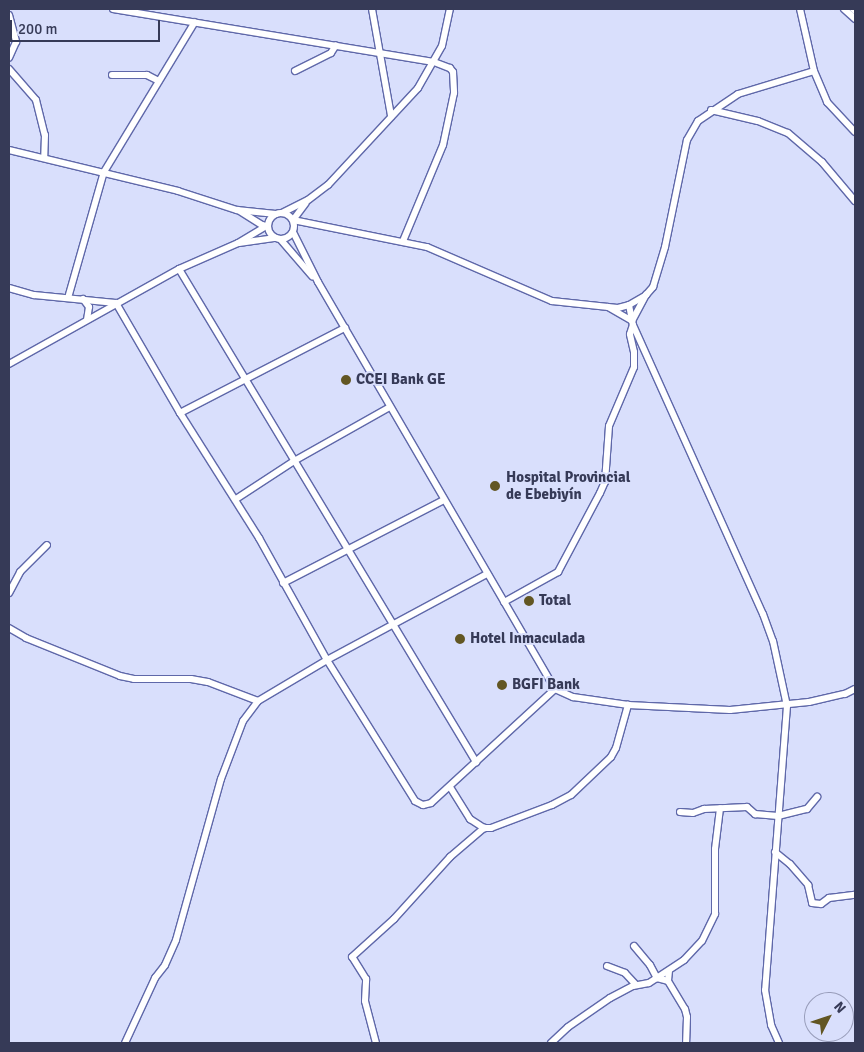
<!DOCTYPE html>
<html>
<head>
<meta charset="utf-8">
<style>
  body { margin:0 }
  #map { position:relative; width:864px; height:1052px; overflow:hidden; background:#d9dffc; font-family:Signika,sans-serif }
  div>[style] { position:absolute }
  [style*='--x'] { left:calc(var(--x)*1px); top:calc(var(--y)*1px); width:calc(var(--w)*1px); rotate:calc(var(--a)*1deg) }
  .roads { filter:drop-shadow(1px 0 #5f68a9) drop-shadow(-1px 0 #5f68a9) drop-shadow(0 1px #5f68a9) drop-shadow(0 -1px #5f68a9) }
  .minor>* { height:6px; margin:-3px; padding:0 3px; transform-origin:3px; border-radius:3px; background:#fff }
  .minor>.ring { margin:-3px; padding:0; box-sizing:content-box; background:none; border:6px solid #fff; border-radius:50% }
  .dots>* { width:14px; height:14px; translate:-50% -50%; box-sizing:border-box; border:2px solid #d9dffc; border-radius:50% }
  span { translate:-50% -50%; white-space:nowrap; text-align:center; line-height:1.15; -webkit-text-stroke:4px #d9dffc; paint-order:stroke }
  .poi-label { font-size:15px; color:#363a57; font-weight:700 }
  .left { translate:0 -50%; text-align:left }
  .frame { position:absolute; inset:0; border:10px solid #363a57; pointer-events:none }
  .north { position:absolute; left:804px; top:992px; width:50px; height:50px; box-sizing:border-box; background:#d9dffc; border:1px solid #989dba; border-radius:50%; rotate:49deg; font-size:14px; font-weight:700; line-height:20px; text-align:center; color:#363a57 }
  .north::after { content:''; display:block; margin:auto; width:18px; height:22px; background:#625623; clip-path:polygon(50% 0,100% 100%,50% 72%,0 100%) }
  .scale { position:absolute; left:10px; top:20px; width:150px; height:22px; box-sizing:border-box; border:2px solid #363a57; border-top:0; padding-left:6px; font-size:15px; line-height:18px; white-space:nowrap; color:#363a57; -webkit-text-stroke:4px #d9dffc; paint-order:stroke }
</style>
</head>
<body>
<div id="map">
  <div class="roads">
    <div class="minor">
      <i style="--x:113;--y:9;--w:325;--a:9.4"></i>
      <i style="--x:434;--y:62;--w:17;--a:21"></i>
      <i style="--x:450;--y:68;--w:5;--a:53"></i>
      <i style="--x:453;--y:72;--w:21;--a:87"></i>
      <i style="--x:454;--y:93;--w:53;--a:101.9"></i>
      <i style="--x:443;--y:145;--w:104;--a:112.6"></i>
      <i style="--x:372;--y:9;--w:109;--a:79.9"></i>
      <i style="--x:844;--y:9;--w:15;--a:42"></i>
      <i style="--x:853;--y:9;--w:3;--a:45"></i>
      <i style="--x:9;--y:15;--w:28;--a:75"></i>
      <i style="--x:16;--y:42;--w:17;--a:114"></i>
      <i style="--x:9;--y:69;--w:41;--a:48.9"></i>
      <i style="--x:36;--y:100;--w:36;--a:76"></i>
      <i style="--x:45;--y:135;--w:23;--a:92"></i>
      <i style="--x:295;--y:71;--w:40;--a:-26.6"></i>
      <i style="--x:331;--y:53;--w:9;--a:-58"></i>
      <i style="--x:814;--y:71;--w:34;--a:67"></i>
      <i style="--x:827;--y:102;--w:41;--a:47"></i>
      <i style="--x:112;--y:75;--w:35;--a:0"></i>
      <i style="--x:147;--y:75;--w:13;--a:27"></i>
      <i style="--x:711;--y:110;--w:48;--a:13.2"></i>
      <i style="--x:758;--y:121;--w:32;--a:22"></i>
      <i style="--x:788;--y:133;--w:45;--a:40.5"></i>
      <i style="--x:822;--y:162;--w:51;--a:49.8"></i>
      <i style="--x:9;--y:150;--w:174;--a:13.6"></i>
      <i style="--x:178;--y:191;--w:62;--a:17.9"></i>
      <i style="--x:237;--y:210;--w:39;--a:6"></i>
      <i style="--x:238;--y:210;--w:28;--a:32"></i>
      <i style="--x:262;--y:225;--w:4;--a:14"></i>
      <i class="ring" style="left:268px;top:213px;width:20px;height:20px"></i>
      <i style="--x:282;--y:213;--w:29;--a:-27"></i>
      <i style="--x:308;--y:200;--w:25;--a:-37"></i>
      <i style="--x:328;--y:185;--w:132;--a:-47.1"></i>
      <i style="--x:418;--y:88;--w:48;--a:-60.3"></i>
      <i style="--x:442;--y:46;--w:38;--a:-78"></i>
      <i style="--x:293;--y:220;--w:137;--a:11.4"></i>
      <i style="--x:427;--y:247;--w:136;--a:23.4"></i>
      <i style="--x:552;--y:301;--w:66;--a:6.1"></i>
      <i style="--x:618;--y:308;--w:11;--a:-15"></i>
      <i style="--x:629;--y:305;--w:20;--a:-30"></i>
      <i style="--x:646;--y:295;--w:11;--a:-49"></i>
      <i style="--x:653;--y:287;--w:42;--a:-73.3"></i>
      <i style="--x:665;--y:247;--w:109;--a:-78.4"></i>
      <i style="--x:687;--y:140;--w:22;--a:-60"></i>
      <i style="--x:698;--y:121;--w:48;--a:-34"></i>
      <i style="--x:738;--y:94;--w:79;--a:-16.8"></i>
      <i style="--x:814;--y:71;--w:64;--a:-102.7"></i>
      <i style="--x:293;--y:220;--w:21;--a:-53"></i>
      <i style="--x:293;--y:232;--w:56;--a:63.4"></i>
      <i style="--x:318;--y:282;--w:471;--a:59.8"></i>
      <i style="--x:555;--y:689;--w:20;--a:24"></i>
      <i style="--x:573;--y:697;--w:56;--a:8.3"></i>
      <i style="--x:628;--y:705;--w:102;--a:2.8"></i>
      <i style="--x:730;--y:710;--w:79;--a:-5.8"></i>
      <i style="--x:809;--y:702;--w:37;--a:-13"></i>
      <i style="--x:845;--y:694;--w:11;--a:-27"></i>
      <i style="--x:281;--y:240;--w:48;--a:49.3"></i>
      <i style="--x:239;--y:243;--w:37;--a:-8"></i>
      <i style="--x:179;--y:269;--w:576;--a:58.93"></i>
      <i style="--x:9;--y:288;--w:26;--a:16"></i>
      <i style="--x:34;--y:295;--w:82;--a:5.6"></i>
      <i style="--x:116;--y:303;--w:127;--a:59.8"></i>
      <i style="--x:180;--y:413;--w:148;--a:57.7"></i>
      <i style="--x:259;--y:538;--w:140;--a:60.9"></i>
      <i style="--x:327;--y:660;--w:166;--a:58"></i>
      <i style="--x:415;--y:801;--w:9;--a:27"></i>
      <i style="--x:423;--y:805;--w:8;--a:-14"></i>
      <i style="--x:431;--y:803;--w:168;--a:-42.6"></i>
      <i style="--x:68;--y:298;--w:131;--a:-74.1"></i>
      <i style="--x:104;--y:172;--w:175;--a:-58.8"></i>
      <i style="--x:83;--y:299;--w:10;--a:53"></i>
      <i style="--x:89;--y:307;--w:12;--a:99"></i>
      <i style="--x:629;--y:305;--w:20;--a:79"></i>
      <i style="--x:633;--y:325;--w:317;--a:65.8"></i>
      <i style="--x:763;--y:614;--w:29;--a:70"></i>
      <i style="--x:773;--y:641;--w:66;--a:77.8"></i>
      <i style="--x:787;--y:706;--w:285;--a:94.4"></i>
      <i style="--x:765;--y:990;--w:36;--a:80"></i>
      <i style="--x:771;--y:1025;--w:20;--a:66"></i>
      <i style="--x:608;--y:307;--w:28;--a:30"></i>
      <i style="--x:632;--y:321;--w:30;--a:-62"></i>
      <i style="--x:9;--y:364;--w:195;--a:-29.2"></i>
      <i style="--x:179;--y:269;--w:64;--a:-23.8"></i>
      <i style="--x:238;--y:243;--w:35;--a:-31"></i>
      <i style="--x:180;--y:413;--w:186;--a:-27.3"></i>
      <i style="--x:236;--y:499;--w:69;--a:-33.2"></i>
      <i style="--x:294;--y:461;--w:110;--a:-29.4"></i>
      <i style="--x:283;--y:583;--w:181;--a:-27.3"></i>
      <i style="--x:9;--y:593;--w:24;--a:-62"></i>
      <i style="--x:20;--y:572;--w:38;--a:-45"></i>
      <i style="--x:504;--y:602;--w:62;--a:-29.1"></i>
      <i style="--x:558;--y:572;--w:89;--a:-62"></i>
      <i style="--x:600;--y:493;--w:12;--a:-66"></i>
      <i style="--x:605;--y:482;--w:56;--a:-85.9"></i>
      <i style="--x:609;--y:426;--w:64;--a:-67"></i>
      <i style="--x:634;--y:367;--w:15;--a:-90"></i>
      <i style="--x:634;--y:352;--w:18;--a:-103"></i>
      <i style="--x:630;--y:334;--w:9;--a:-72"></i>
      <i style="--x:9;--y:628;--w:20;--a:30"></i>
      <i style="--x:26;--y:638;--w:101;--a:22"></i>
      <i style="--x:120;--y:676;--w:14;--a:12"></i>
      <i style="--x:134;--y:679;--w:57;--a:0"></i>
      <i style="--x:191;--y:679;--w:17;--a:10"></i>
      <i style="--x:208;--y:682;--w:53;--a:20.8"></i>
      <i style="--x:258;--y:701;--w:80;--a:-30.7"></i>
      <i style="--x:327;--y:660;--w:182;--a:-28.3"></i>
      <i style="--x:450;--y:787;--w:38;--a:58"></i>
      <i style="--x:470;--y:819;--w:17;--a:33"></i>
      <i style="--x:484;--y:828;--w:7;--a:0"></i>
      <i style="--x:491;--y:828;--w:65;--a:-20.7"></i>
      <i style="--x:552;--y:805;--w:21;--a:-28"></i>
      <i style="--x:571;--y:795;--w:55;--a:-43.5"></i>
      <i style="--x:611;--y:757;--w:10;--a:-61"></i>
      <i style="--x:616;--y:748;--w:45;--a:-74.4"></i>
      <i style="--x:680;--y:812;--w:13;--a:4"></i>
      <i style="--x:693;--y:813;--w:12;--a:-20"></i>
      <i style="--x:704;--y:809;--w:43;--a:-2.7"></i>
      <i style="--x:747;--y:807;--w:11;--a:41"></i>
      <i style="--x:755;--y:814;--w:23;--a:5"></i>
      <i style="--x:778;--y:816;--w:30;--a:-14"></i>
      <i style="--x:807;--y:809;--w:16;--a:-50"></i>
      <i style="--x:775;--y:852;--w:19;--a:39"></i>
      <i style="--x:790;--y:864;--w:28;--a:49"></i>
      <i style="--x:808;--y:885;--w:18;--a:77"></i>
      <i style="--x:812;--y:903;--w:9;--a:6"></i>
      <i style="--x:821;--y:904;--w:10;--a:-37"></i>
      <i style="--x:829;--y:898;--w:26;--a:-7"></i>
      <i style="--x:634;--y:946;--w:25;--a:50"></i>
      <i style="--x:650;--y:965;--w:15;--a:62"></i>
      <i style="--x:657;--y:978;--w:11;--a:15"></i>
      <i style="--x:607;--y:966;--w:19;--a:21"></i>
      <i style="--x:625;--y:973;--w:16;--a:47"></i>
      <i style="--x:669;--y:971;--w:10;--a:96"></i>
      <i style="--x:668;--y:981;--w:33;--a:59"></i>
      <i style="--x:685;--y:1009;--w:8;--a:76"></i>
      <i style="--x:687;--y:1017;--w:26;--a:92"></i>
      <i style="--x:125;--y:1043;--w:72;--a:-65.2"></i>
      <i style="--x:155;--y:978;--w:16;--a:-52"></i>
      <i style="--x:165;--y:965;--w:27;--a:-66"></i>
      <i style="--x:176;--y:940;--w:167;--a:-74.4"></i>
      <i style="--x:221;--y:779;--w:62;--a:-69.2"></i>
      <i style="--x:243;--y:721;--w:25;--a:-53"></i>
      <i style="--x:376;--y:1043;--w:43;--a:-104.7"></i>
      <i style="--x:365;--y:1001;--w:22;--a:-87"></i>
      <i style="--x:366;--y:979;--w:26;--a:-122"></i>
      <i style="--x:352;--y:957;--w:57;--a:-42.1"></i>
      <i style="--x:394;--y:919;--w:84;--a:-47.9"></i>
      <i style="--x:450;--y:857;--w:45;--a:-40.5"></i>
      <i style="--x:551;--y:1043;--w:23;--a:-43"></i>
      <i style="--x:568;--y:1027;--w:51;--a:-34.6"></i>
      <i style="--x:610;--y:998;--w:26;--a:-28"></i>
      <i style="--x:633;--y:986;--w:16;--a:-11"></i>
      <i style="--x:649;--y:983;--w:42;--a:-33.3"></i>
      <i style="--x:684;--y:960;--w:26;--a:-47"></i>
      <i style="--x:702;--y:941;--w:30;--a:-64"></i>
      <i style="--x:715;--y:914;--w:65;--a:-90"></i>
      <i style="--x:715;--y:849;--w:41;--a:-83"></i>
    </div>
  </div>
  <div class="dots">
    <i style="left:346px;top:380px;background:#625623"></i>
    <i style="left:495px;top:486px;background:#625623"></i>
    <i style="left:529px;top:601px;background:#625623"></i>
    <i style="left:460px;top:639px;background:#625623"></i>
    <i style="left:502px;top:685px;background:#625623"></i>
  </div>
  <div class="poi-label">
    <span class="left" style="left:356px;top:380px">CCEI Bank GE</span>
    <span class="left" style="left:506px;top:486px">Hospital Provincial<br>de Ebebiyín</span>
    <span class="left" style="left:539px;top:601px">Total</span>
    <span class="left" style="left:470px;top:639px">Hotel Inmaculada</span>
    <span class="left" style="left:512px;top:685px">BGFI Bank</span>
  </div>
  <div class="frame"></div>
  <div class="north">N</div>
  <div class="scale">200 m</div>
</div>
</body>
</html>
